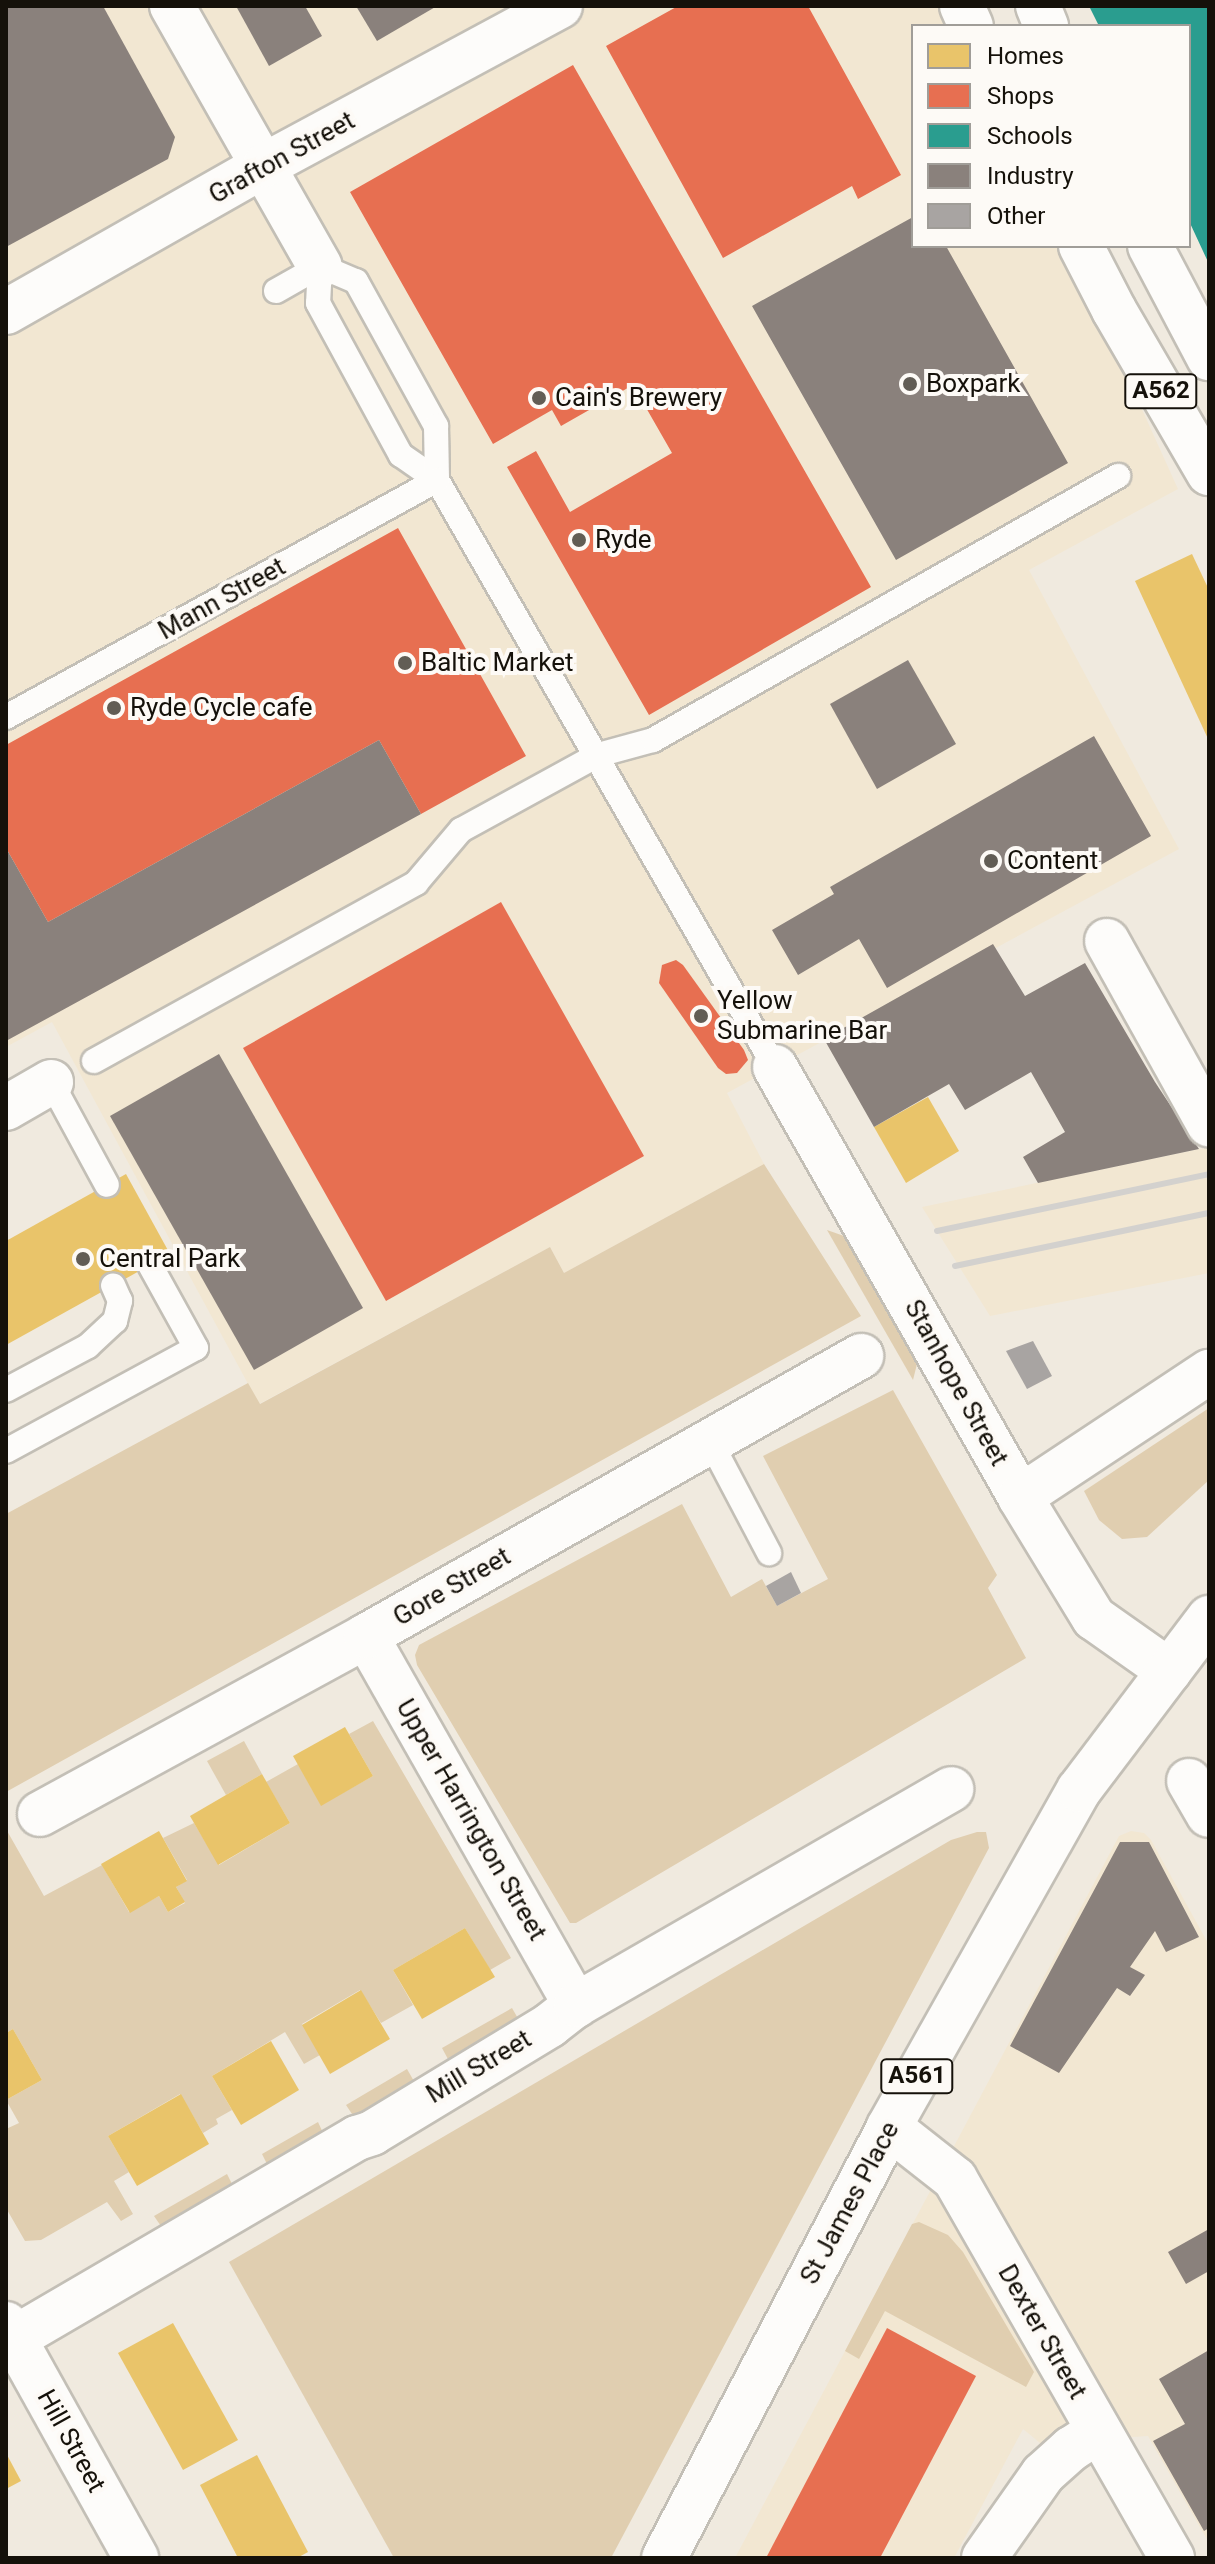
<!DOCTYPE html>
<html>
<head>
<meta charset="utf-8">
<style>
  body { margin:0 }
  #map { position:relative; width:1215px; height:2564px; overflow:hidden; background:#f0eadf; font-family:Roboto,sans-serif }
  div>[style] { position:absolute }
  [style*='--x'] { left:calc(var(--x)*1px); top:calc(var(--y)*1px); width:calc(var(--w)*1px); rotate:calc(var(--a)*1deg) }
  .built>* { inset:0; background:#f2e7d2 }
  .green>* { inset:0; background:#e0ceb0 }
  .homes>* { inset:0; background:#e9c46a }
  .shops>* { inset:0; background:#e76f51 }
  .schools>* { inset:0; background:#2a9d8f }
  .industry>* { inset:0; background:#8a817c }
  .building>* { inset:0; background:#a8a4a2 }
  .roads { filter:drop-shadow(2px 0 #c3bfb6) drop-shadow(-2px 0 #c3bfb6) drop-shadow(0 2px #c3bfb6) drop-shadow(0 -2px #c3bfb6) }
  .service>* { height:24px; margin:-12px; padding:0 12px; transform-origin:12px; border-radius:12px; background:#fdfcfa }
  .minor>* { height:44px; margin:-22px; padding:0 22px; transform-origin:22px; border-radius:22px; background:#fdfcfa }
  .trunk>* { height:44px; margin:-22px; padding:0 22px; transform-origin:22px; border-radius:22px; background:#fdfcfa }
  .rail>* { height:6px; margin:-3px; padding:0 3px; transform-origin:3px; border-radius:3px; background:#d3d1ce }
  .dots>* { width:22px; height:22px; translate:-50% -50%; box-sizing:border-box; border:4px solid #fdfaf6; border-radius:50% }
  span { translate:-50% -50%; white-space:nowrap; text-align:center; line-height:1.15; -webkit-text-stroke:8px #fdfaf6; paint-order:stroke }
  .shield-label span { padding:2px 6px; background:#fdfaf6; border:2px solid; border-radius:6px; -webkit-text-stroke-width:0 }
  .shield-label { font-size:24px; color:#15110a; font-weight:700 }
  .street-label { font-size:26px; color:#15110a }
  .poi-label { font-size:26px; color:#15110a }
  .left { translate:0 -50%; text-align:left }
  .frame { position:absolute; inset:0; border:8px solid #15110a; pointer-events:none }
  .legend { position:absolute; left:911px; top:24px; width:280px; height:224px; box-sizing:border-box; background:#fdfaf6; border:2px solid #a09d98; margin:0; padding:10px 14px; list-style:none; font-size:24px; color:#15110a }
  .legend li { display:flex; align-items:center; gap:16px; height:40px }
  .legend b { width:40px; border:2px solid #a09d98 }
</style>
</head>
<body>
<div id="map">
  <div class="built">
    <i style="clip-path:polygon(6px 6px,959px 6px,968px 26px,913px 26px,913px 246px,1068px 246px,1178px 489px,1029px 570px,1179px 849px,727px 1093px,764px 1164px,564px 1273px,550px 1247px,259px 1404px,52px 1022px,6px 1047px)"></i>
    <i style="clip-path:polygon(1209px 1147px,1209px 1273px,990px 1316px,922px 1207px)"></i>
    <i style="clip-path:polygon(1131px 1831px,1144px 1833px,1151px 1840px,1209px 1945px,1209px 2543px,1148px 2436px,1040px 2443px,1023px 2429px,954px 2558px,735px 2558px,1119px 1836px)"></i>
  </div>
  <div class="green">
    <i style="clip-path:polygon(764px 1164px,861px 1316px,6px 1792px,6px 1514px,248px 1383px,260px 1404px,550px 1247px,564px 1273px)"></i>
    <i style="clip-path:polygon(827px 1230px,861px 1242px,921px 1348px,913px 1380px)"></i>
    <i style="clip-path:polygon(893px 1390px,997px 1575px,988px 1588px,1026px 1658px,576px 1923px,570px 1923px,417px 1665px,415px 1655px,419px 1645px,682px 1504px,731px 1597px,762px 1579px,777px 1606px,828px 1579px,763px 1456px)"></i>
    <i style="clip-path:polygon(1209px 1408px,1209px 1480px,1147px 1537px,1122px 1539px,1099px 1520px,1084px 1491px)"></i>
    <i style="clip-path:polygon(373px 1721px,511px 1958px,490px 1970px,465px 1928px,393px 1970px,413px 2005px,381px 2023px,360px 1990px,302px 2024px,320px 2055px,304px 2064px,285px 2032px,212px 2076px,232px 2110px,216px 2119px,218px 2124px,203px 2133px,180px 2094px,108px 2136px,129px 2172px,114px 2181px,133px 2214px,121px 2221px,107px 2202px,41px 2240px,25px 2241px,6px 2208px,6px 2129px,19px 2123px,6px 2100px,42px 2080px,13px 2029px,6px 2033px,6px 1829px,44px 1896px,102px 1865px,129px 1912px,159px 1896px,168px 1912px,185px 1903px,176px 1887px,187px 1880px,163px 1838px,194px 1823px,219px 1865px,290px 1823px,266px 1782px,298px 1764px,321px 1805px,373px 1776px,349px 1734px)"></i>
    <i style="clip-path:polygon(244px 1741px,262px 1774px,226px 1795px,207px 1761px)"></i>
    <i style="clip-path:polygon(977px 1832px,986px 1832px,989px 1848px,611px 2558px,394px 2558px,229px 2262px,951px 1840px)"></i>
    <i style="clip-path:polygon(512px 2008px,520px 2022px,449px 2061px,442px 2048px)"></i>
    <i style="clip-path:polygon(407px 2069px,415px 2083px,354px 2117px,346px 2105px)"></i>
    <i style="clip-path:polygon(318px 2122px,324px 2135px,269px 2168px,262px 2154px)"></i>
    <i style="clip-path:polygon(227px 2174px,234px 2188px,163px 2229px,154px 2216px)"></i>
    <i style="clip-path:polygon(919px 2222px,948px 2235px,963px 2252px,1034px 2372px,1026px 2387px,885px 2311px,859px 2359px,845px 2351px,912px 2224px)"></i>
  </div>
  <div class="homes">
    <i style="clip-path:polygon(1192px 554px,1209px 590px,1209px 741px,1135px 581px)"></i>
    <i style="clip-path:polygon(928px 1097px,959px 1151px,906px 1183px,874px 1127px)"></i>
    <i style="clip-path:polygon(126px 1174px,170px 1254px,6px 1345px,6px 1241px)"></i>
    <i style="clip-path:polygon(345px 1727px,373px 1776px,321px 1806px,293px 1756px)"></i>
    <i style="clip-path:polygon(262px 1774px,290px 1823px,218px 1865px,190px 1816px)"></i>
    <i style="clip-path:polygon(159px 1831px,187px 1881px,176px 1887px,185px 1902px,168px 1912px,159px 1896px,130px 1913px,101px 1864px)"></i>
    <i style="clip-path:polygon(465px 1928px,495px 1977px,422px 2019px,393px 1970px)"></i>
    <i style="clip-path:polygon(361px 1990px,390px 2039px,330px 2074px,302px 2025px)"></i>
    <i style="clip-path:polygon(13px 2029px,42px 2080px,6px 2100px,6px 2033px)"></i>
    <i style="clip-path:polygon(271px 2041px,299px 2090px,241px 2125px,212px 2076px)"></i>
    <i style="clip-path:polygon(181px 2094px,209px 2144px,137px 2186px,108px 2136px)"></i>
    <i style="clip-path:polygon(173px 2323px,238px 2440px,183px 2470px,118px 2353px)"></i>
    <i style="clip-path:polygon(6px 2453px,21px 2481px,6px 2489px)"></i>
    <i style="clip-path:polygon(257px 2455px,308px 2552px,297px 2558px,238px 2558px,200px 2485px)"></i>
  </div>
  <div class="shops">
    <i style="clip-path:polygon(678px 6px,808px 6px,901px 175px,858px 199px,852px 186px,723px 258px,606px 46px)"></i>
    <i style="clip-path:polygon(573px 65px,871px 587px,649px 715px,507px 467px,536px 451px,570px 512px,672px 453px,633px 385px,561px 426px,552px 410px,493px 444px,350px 192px)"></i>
    <i style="clip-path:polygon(398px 528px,526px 756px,421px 814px,379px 740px,48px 922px,6px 848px,6px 745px)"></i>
    <i style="clip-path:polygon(501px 902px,644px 1156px,386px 1301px,243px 1048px)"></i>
    <i style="clip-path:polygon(676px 960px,683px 965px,744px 1050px,748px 1060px,737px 1073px,726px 1074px,718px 1068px,659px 983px,662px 965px)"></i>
    <i style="clip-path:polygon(887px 2328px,976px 2376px,880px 2558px,766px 2558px)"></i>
  </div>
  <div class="schools">
    <i style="clip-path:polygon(1089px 6px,1209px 6px,1209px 264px,1189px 221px,1189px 26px,1099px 26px)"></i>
  </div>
  <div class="industry">
    <i style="clip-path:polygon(6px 6px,103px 6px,175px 137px,168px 159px,6px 247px)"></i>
    <i style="clip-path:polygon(236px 6px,305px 6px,322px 36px,269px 66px)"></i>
    <i style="clip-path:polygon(356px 6px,437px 6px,377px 41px)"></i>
    <i style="clip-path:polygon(913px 217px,913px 246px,946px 246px,1068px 463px,896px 560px,752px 306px)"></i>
    <i style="clip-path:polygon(908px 660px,956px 744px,877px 789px,830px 704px)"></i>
    <i style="clip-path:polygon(1094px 736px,1151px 836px,887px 988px,859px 939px,798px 975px,772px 930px,834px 894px,830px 887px)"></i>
    <i style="clip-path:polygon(379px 740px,421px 814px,6px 1041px,6px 848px,48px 922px)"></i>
    <i style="clip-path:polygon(993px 944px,1025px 996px,1085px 963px,1155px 1082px,1199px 1149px,1038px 1183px,1023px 1157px,1065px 1132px,1031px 1072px,965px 1110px,949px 1084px,874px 1127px,824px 1039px)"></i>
    <i style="clip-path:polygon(219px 1054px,363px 1308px,254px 1370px,110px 1116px)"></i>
    <i style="clip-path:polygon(1120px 1842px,1149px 1842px,1199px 1937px,1166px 1952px,1155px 1931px,1130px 1967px,1145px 1975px,1130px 1996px,1117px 1988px,1059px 2073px,1010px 2046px)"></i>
    <i style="clip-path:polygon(1209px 2229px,1209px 2271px,1186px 2284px,1168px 2252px)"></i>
    <i style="clip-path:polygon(1209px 2350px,1209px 2528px,1204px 2531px,1153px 2441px,1185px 2424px,1159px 2379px)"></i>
  </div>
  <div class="building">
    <i style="clip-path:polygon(1033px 1341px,1052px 1376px,1027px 1389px,1006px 1351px)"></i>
    <i style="clip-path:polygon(791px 1572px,801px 1593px,777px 1606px,766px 1586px)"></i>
  </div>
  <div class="roads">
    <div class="service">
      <i style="--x:320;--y:266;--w:37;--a:93"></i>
      <i style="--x:318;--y:303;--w:173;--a:61.4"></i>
      <i style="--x:401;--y:455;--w:44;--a:34.8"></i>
      <i style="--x:437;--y:480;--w:677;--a:60.07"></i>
      <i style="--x:320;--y:266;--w:39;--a:23"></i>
      <i style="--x:356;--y:281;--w:166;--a:61.1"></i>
      <i style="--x:436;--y:426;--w:54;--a:88.9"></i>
      <i style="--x:276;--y:291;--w:51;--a:-29.6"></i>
      <i style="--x:6;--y:717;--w:492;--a:-28.8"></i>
      <i style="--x:94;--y:1061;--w:368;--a:-28.9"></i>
      <i style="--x:416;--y:883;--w:70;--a:-49.7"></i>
      <i style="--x:461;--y:830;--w:156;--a:-28.7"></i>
      <i style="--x:598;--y:755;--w:57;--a:-15.3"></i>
      <i style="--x:653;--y:740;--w:535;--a:-29.59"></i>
      <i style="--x:51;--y:1082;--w:117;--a:61.5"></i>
      <i style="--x:6;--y:1390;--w:93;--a:-28.2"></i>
      <i style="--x:88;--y:1346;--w:37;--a:-43"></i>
      <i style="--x:115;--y:1321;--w:21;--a:-76"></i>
      <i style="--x:120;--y:1301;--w:17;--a:-114"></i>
      <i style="--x:710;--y:1441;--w:127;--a:62.2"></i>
      <i style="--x:6;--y:1451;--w:216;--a:-28.5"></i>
      <i style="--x:196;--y:1348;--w:95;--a:-119"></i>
    </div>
    <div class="minor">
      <i style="--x:172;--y:6;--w:299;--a:60.4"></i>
      <i style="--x:6;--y:312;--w:298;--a:-29.6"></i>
      <i style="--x:265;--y:165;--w:335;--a:-28.3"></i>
      <i style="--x:1107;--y:941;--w:210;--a:60.9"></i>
      <i style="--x:775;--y:1067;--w:495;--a:60.3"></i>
      <i style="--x:1020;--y:1497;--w:142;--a:58.6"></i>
      <i style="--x:1094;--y:1618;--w:92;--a:35.2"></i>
      <i style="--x:6;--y:1108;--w:52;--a:-30"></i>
      <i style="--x:1020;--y:1497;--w:227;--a:-33.5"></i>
      <i style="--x:366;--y:1636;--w:425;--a:60.4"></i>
      <i style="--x:1189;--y:1781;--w:39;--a:60"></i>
      <i style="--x:40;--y:1814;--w:371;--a:-28.6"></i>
      <i style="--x:366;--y:1636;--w:569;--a:-29.49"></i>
      <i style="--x:889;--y:2127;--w:84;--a:38.2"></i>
      <i style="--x:955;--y:2179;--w:437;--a:60.2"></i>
      <i style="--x:6;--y:2324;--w:268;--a:60.9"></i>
      <i style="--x:6;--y:2343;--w:406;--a:-30.3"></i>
      <i style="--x:357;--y:2138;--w:16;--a:-18"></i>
      <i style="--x:372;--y:2133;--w:208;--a:-31.2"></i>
      <i style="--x:550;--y:2025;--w:33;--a:-38"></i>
      <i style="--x:576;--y:2005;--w:433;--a:-29.9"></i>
      <i style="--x:984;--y:2558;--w:103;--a:-54.9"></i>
      <i style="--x:1043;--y:2474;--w:38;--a:-42"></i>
      <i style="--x:1071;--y:2449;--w:33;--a:-33"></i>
    </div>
    <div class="trunk">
      <i style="--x:962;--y:6;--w:22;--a:66"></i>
      <i style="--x:1038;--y:6;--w:22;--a:68"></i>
      <i style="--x:1081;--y:246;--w:72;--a:62.7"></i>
      <i style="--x:1114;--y:310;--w:189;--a:59.8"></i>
      <i style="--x:1150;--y:246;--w:127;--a:62.2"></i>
      <i style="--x:664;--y:2558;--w:486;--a:-62.4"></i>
      <i style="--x:889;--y:2127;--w:387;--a:-60.6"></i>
      <i style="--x:1079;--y:1790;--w:216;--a:-52.9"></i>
    </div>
  </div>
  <div class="rail">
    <i style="--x:937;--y:1231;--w:278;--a:-11.8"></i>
    <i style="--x:955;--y:1266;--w:259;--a:-11.8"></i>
  </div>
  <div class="dots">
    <i style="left:910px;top:384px;background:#625d55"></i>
    <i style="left:539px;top:398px;background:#625d55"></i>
    <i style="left:579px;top:540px;background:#625d55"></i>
    <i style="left:405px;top:663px;background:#625d55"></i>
    <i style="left:114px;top:708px;background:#625d55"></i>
    <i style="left:991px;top:861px;background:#625d55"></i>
    <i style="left:701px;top:1016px;background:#625d55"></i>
    <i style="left:83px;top:1259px;background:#625d55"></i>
  </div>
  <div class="shield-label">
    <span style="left:1161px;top:391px">A562</span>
    <span style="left:917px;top:2076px">A561</span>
  </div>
  <div class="street-label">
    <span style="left:282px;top:158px;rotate:-29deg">Grafton Street</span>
    <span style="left:222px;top:599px;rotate:-29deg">Mann Street</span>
    <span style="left:956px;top:1383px;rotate:61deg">Stanhope Street</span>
    <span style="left:452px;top:1587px;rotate:-30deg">Gore Street</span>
    <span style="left:471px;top:1820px;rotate:60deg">Upper Harrington Street</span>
    <span style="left:479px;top:2067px;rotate:-31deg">Mill Street</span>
    <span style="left:850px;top:2203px;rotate:-62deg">St James Place</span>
    <span style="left:1042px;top:2332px;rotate:60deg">Dexter Street</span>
    <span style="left:71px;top:2441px;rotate:61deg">Hill Street</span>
  </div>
  <div class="poi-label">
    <span class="left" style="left:926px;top:384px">Boxpark</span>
    <span class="left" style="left:555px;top:398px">Cain's Brewery</span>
    <span class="left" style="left:595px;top:540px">Ryde</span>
    <span class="left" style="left:421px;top:663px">Baltic Market</span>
    <span class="left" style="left:130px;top:708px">Ryde Cycle cafe</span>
    <span class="left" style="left:1007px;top:861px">Content</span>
    <span class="left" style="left:717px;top:1016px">Yellow<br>Submarine Bar</span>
    <span class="left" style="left:99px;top:1259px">Central Park</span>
  </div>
  <div class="frame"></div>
  <ul class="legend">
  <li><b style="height:22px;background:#e9c46a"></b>Homes</li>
  <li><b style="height:22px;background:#e76f51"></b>Shops</li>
  <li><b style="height:22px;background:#2a9d8f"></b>Schools</li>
  <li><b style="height:22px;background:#8a817c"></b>Industry</li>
  <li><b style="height:22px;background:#a8a4a2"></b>Other</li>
  </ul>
</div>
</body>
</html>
